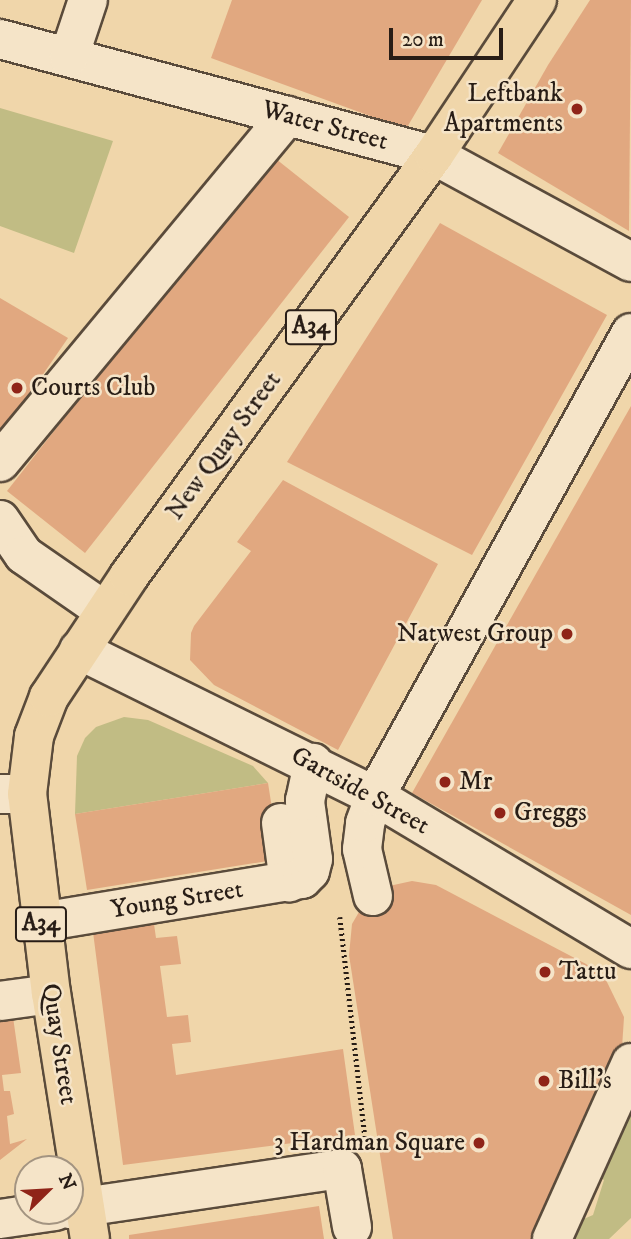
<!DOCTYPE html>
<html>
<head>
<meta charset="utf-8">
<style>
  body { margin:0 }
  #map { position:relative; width:631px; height:1239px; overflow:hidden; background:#f0d6aa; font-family:"IM FELL DW Pica",serif }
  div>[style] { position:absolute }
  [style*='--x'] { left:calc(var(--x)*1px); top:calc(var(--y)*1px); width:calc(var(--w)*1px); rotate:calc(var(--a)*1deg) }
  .green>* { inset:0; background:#c1bc84 }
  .building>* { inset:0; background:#e1a880 }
  .path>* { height:4.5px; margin-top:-2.25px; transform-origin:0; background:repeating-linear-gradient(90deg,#281d16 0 2px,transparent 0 5.5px) }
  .roads { filter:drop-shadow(2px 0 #5a4b3b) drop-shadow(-2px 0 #5a4b3b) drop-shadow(0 2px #5a4b3b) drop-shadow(0 -2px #5a4b3b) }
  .minor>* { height:38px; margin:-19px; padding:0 19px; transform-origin:19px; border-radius:19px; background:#f5e4c8 }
  .major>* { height:38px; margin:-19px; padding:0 19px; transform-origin:19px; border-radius:19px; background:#f0d6aa }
  .dots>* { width:19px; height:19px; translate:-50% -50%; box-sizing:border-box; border:4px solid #f5e4c8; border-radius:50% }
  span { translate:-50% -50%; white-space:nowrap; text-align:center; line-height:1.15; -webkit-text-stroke:5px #f5e4c8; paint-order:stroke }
  .shield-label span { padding:2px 5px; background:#f5e4c8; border:2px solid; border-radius:5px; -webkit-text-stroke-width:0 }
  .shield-label { font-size:24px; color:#281d16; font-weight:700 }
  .poi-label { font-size:26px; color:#281d16 }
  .right { translate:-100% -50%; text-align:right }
  .left { translate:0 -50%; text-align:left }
  .street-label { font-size:26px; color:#281d16 }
  .north { position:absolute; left:14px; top:1155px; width:70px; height:70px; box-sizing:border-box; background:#f5e4c8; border:2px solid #a39481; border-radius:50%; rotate:66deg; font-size:19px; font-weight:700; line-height:28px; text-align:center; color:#281d16 }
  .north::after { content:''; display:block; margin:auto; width:24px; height:32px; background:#8f2418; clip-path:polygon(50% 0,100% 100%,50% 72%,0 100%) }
  .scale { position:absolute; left:389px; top:28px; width:114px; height:32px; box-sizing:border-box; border:4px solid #281d16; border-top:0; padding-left:9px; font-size:21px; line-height:24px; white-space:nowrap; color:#281d16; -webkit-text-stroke:5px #f5e4c8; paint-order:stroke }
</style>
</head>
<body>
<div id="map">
  <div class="green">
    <i style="clip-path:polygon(0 108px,113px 141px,74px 253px,0 226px)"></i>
    <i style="clip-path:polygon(124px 717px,148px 720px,253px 766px,268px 783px,75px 814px,77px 756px,85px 738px,96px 727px)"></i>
    <i style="clip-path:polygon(631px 1106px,631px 1218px,609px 1239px,572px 1239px,579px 1221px,593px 1215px,604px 1180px,592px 1171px,597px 1159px,616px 1148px)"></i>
  </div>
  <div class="building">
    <i style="clip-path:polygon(232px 0,482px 0,406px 129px,211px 58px)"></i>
    <i style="clip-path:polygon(590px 0,631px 0,629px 231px,498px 153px,548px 65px)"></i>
    <i style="clip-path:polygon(271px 155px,349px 217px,85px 553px,7px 491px)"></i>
    <i style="clip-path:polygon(440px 223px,607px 315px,472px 555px,287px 462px)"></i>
    <i style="clip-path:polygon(0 298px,68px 338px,0 437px)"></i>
    <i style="clip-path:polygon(631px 406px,631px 915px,412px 793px)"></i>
    <i style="clip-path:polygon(283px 480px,438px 564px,338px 750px,214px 685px,190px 660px,191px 633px,194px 626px,251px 551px,237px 542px)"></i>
    <i style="clip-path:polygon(268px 783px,280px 859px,87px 890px,75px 814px)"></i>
    <i style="clip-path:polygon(412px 881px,436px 885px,586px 964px,606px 980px,624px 1017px,622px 1048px,538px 1239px,393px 1239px,349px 955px,352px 924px,366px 900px,389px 886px)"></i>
    <i style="clip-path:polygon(154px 924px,156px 938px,177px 936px,181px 964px,160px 966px,167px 1017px,188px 1015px,191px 1042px,172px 1044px,176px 1075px,343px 1049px,355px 1135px,123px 1165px,93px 932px)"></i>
    <i style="clip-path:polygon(13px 1017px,21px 1073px,2px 1075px,4px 1091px,10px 1091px,14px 1114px,7px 1116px,10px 1144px,27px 1139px,0 1160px,0 1019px)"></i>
    <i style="clip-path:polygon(319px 1206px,324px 1239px,129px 1239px,129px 1235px)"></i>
  </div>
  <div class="path">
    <i style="--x:340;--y:917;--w:221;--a:83.5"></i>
  </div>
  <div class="roads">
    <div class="minor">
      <i style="--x:0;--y:39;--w:449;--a:15"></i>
      <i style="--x:434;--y:155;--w:224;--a:28.5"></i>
      <i style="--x:69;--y:57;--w:60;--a:-71.6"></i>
      <i style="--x:0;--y:462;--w:450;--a:-50.3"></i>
      <i style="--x:0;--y:520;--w:42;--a:55.6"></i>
      <i style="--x:24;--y:555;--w:98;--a:34.7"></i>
      <i style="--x:79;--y:650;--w:330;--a:26.3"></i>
      <i style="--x:375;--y:796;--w:298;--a:30.9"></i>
      <i style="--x:0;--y:794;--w:27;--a:0"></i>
      <i style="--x:281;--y:823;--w:60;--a:82.3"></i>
      <i style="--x:373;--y:896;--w:48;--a:-103.2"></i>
      <i style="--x:362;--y:849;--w:26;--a:-83"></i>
      <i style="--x:365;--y:823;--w:29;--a:-70"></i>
      <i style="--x:375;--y:796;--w:529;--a:-61.06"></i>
      <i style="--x:41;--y:922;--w:265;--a:-9.4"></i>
      <i style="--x:302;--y:879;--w:11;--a:-45"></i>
      <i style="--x:310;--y:871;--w:12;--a:-76"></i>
      <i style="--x:313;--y:859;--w:59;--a:-97.9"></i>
      <i style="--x:305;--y:801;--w:39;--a:-78"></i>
      <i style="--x:0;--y:1001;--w:51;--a:-7.8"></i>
      <i style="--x:70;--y:1209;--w:275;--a:-8.4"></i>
      <i style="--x:342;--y:1169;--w:59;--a:80.2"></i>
      <i style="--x:0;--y:1219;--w:56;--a:-8.3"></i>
      <i style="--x:552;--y:1239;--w:193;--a:-65.8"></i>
    </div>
    <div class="major">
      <i style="--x:90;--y:1239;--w:248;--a:-99"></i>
      <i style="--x:51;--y:994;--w:201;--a:-96.8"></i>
      <i style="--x:27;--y:794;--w:58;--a:-83.1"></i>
      <i style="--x:34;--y:736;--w:42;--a:-69"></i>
      <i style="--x:49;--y:697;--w:145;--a:-56.5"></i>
      <i style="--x:129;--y:576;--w:520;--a:-54.08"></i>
      <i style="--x:434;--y:155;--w:186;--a:-56.4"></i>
    </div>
  </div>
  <div class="dots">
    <i style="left:577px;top:109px;background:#8f2418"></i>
    <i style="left:17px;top:388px;background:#8f2418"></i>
    <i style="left:567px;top:634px;background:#8f2418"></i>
    <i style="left:445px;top:782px;background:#8f2418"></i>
    <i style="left:500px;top:813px;background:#8f2418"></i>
    <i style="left:545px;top:972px;background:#8f2418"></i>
    <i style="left:544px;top:1081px;background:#8f2418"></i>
    <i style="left:479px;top:1143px;background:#8f2418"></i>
  </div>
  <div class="shield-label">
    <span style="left:311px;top:327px">A34</span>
    <span style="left:41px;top:924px">A34</span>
  </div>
  <div class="poi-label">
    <span class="right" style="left:563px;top:109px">Leftbank<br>Apartments</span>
    <span class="left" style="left:31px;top:388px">Courts Club</span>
    <span class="right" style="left:553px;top:634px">Natwest Group</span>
    <span class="left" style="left:459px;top:782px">Mr</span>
    <span class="left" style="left:514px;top:813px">Greggs</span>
    <span class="left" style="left:559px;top:972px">Tattu</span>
    <span class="left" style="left:558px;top:1081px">Bill's</span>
    <span class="right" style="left:465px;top:1143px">3 Hardman Square</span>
  </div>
  <div class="street-label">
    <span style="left:325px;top:126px;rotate:15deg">Water Street</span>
    <span style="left:224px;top:446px;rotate:-54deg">New Quay Street</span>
    <span style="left:360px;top:791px;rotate:29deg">Gartside Street</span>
    <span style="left:177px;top:900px;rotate:-9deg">Young Street</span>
    <span style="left:59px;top:1044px;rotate:81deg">Quay Street</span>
  </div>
  <div class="north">N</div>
  <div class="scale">20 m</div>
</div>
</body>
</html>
